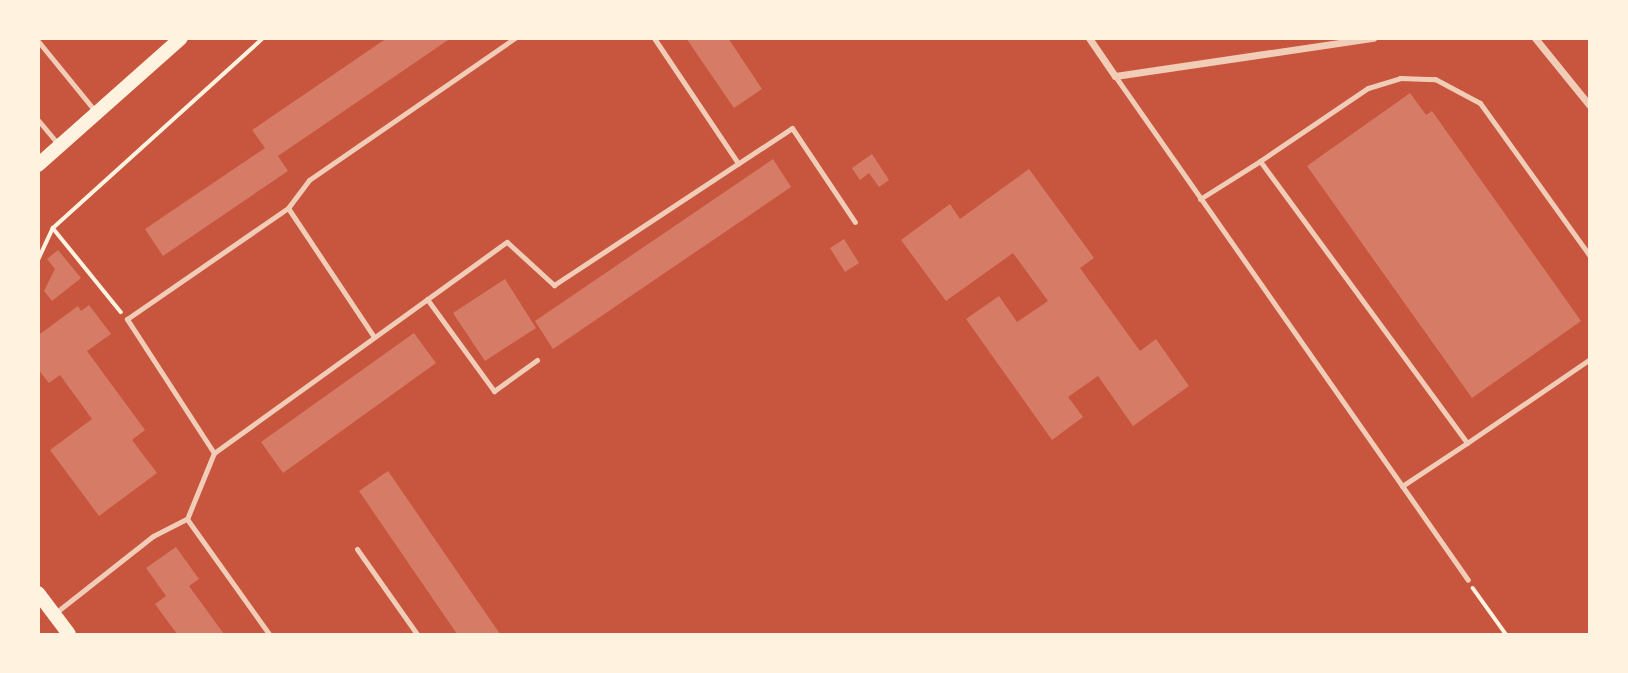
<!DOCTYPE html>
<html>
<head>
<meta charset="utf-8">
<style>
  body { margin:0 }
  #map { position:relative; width:1628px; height:673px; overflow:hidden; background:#c8553d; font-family:Raleway,sans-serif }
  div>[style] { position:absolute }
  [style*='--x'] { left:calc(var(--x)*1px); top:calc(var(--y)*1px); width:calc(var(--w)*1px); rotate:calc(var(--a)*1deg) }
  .building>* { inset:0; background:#d67c66 }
  .path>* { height:3.5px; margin:-1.75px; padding:0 1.75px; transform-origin:1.75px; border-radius:1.75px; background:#fff3e0 }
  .service>* { height:5px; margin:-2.5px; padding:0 2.5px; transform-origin:2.5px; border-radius:2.5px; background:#f1ccb7 }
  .minor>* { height:7px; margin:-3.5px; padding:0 3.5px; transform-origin:3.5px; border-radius:3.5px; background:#f1ccb7 }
  .secondary>* { height:14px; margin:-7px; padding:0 7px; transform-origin:7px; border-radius:7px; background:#fff3e0 }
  span { translate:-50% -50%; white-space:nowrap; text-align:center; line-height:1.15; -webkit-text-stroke:7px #fff3e0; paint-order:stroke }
  .frame { position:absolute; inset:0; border:40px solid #fff3e0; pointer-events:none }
</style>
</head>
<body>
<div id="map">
  <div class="building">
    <i style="clip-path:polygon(387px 38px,451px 38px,278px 156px,288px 171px,163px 256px,145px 229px,265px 148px,252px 130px)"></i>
    <i style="clip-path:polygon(686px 38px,728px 38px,762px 89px,734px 108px)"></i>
    <i style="clip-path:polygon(1410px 93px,1426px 115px,1432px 111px,1581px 321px,1472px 398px,1307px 166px)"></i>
    <i style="clip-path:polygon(872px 154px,889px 180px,879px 187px,869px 173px,860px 180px,852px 168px)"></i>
    <i style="clip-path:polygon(773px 159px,791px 187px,553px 349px,535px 321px)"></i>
    <i style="clip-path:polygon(1029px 169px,1094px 258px,1080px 268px,1140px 351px,1156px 339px,1189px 386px,1133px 426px,1098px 376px,1068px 397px,1083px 417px,1052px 440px,966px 319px,999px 296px,1017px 322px,1048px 301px,1013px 253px,946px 301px,901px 240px,950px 204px,960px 219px)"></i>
    <i style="clip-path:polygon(844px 239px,859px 263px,845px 272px,830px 248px)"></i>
    <i style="clip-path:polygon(58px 250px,81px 278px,52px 301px,44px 291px,55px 269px,47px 259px)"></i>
    <i style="clip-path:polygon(505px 279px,536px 328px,485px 361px,453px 313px)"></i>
    <i style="clip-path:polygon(89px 305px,111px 334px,87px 351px,145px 430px,132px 440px,157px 473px,99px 516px,50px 450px,92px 419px,60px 375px,49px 383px,38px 369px,40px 334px,78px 306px,81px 311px)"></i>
    <i style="clip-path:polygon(414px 333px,436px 363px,283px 473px,261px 442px)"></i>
    <i style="clip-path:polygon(388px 471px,500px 634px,457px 634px,359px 491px)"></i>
    <i style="clip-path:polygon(176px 547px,199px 579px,189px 586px,224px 634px,177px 634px,155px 604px,166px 596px,146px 568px)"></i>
  </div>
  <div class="path">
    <i style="--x:53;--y:228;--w:108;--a:51"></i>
    <i style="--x:38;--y:260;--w:35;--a:-65"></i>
    <i style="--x:53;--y:228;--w:283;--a:-42.1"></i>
    <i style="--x:1473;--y:588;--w:57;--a:54.3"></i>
  </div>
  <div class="service">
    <i style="--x:654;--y:38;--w:151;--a:56.1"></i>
    <i style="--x:38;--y:41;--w:90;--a:50.8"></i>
    <i style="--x:1115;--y:76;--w:615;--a:54.99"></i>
    <i style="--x:38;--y:120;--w:31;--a:50"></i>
    <i style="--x:1260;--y:161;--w:130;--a:-34.1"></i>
    <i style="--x:1368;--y:88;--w:34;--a:-17"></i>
    <i style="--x:1400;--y:78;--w:35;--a:2"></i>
    <i style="--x:1435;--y:79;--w:51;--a:28.1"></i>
    <i style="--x:1480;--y:103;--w:188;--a:54.3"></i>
    <i style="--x:1200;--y:199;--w:71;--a:-32.3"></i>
    <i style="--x:1260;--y:161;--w:350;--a:53.7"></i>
    <i style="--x:1467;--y:443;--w:78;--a:146.5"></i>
    <i style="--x:288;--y:208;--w:35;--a:-53"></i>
    <i style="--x:309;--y:180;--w:250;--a:-34.6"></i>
    <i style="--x:427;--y:299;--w:114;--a:53.9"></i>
    <i style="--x:494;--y:391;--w:53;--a:-35.8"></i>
    <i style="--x:1467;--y:443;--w:149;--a:-34.3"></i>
    <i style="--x:214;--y:453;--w:160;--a:-123"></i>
    <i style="--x:127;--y:319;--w:196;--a:-34.6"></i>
    <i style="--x:288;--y:208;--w:155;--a:56.3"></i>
    <i style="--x:187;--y:519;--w:71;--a:-67.8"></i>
    <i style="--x:214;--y:453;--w:361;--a:-35.8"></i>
    <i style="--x:507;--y:242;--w:64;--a:42.5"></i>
    <i style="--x:554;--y:285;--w:285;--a:-33.4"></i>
    <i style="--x:792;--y:128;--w:113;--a:56.2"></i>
    <i style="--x:357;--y:549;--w:104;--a:54.8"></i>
    <i style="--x:54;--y:614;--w:126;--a:-38.2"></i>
    <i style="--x:153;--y:536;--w:38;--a:-27"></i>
    <i style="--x:187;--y:519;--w:141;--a:54.5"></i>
  </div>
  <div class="minor">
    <i style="--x:1089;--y:38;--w:46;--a:55.6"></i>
    <i style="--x:1115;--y:76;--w:261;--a:-8.4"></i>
    <i style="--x:1535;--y:38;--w:87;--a:51"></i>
  </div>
  <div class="secondary">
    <i style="--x:38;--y:165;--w:191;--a:-41.6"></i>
    <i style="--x:38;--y:593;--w:51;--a:52.9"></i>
  </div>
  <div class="frame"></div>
</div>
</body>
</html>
